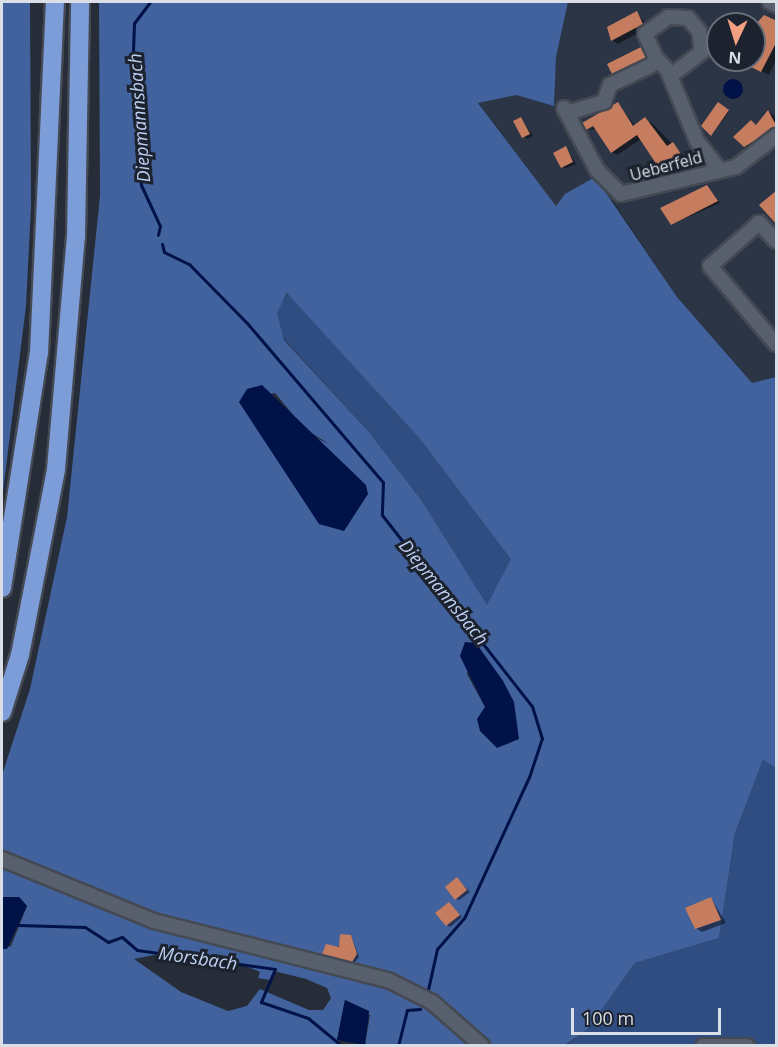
<!DOCTYPE html>
<html>
<head>
<meta charset="utf-8">
<style>
  body { margin:0 }
  #map { position:relative; width:778px; height:1047px; overflow:hidden; background:#262c38; font-family:"Open Sans",sans-serif }
  div>[style] { position:absolute }
  [style*='--x'] { left:calc(var(--x)*1px); top:calc(var(--y)*1px); width:calc(var(--w)*1px); rotate:calc(var(--a)*1deg) }
  .built>* { inset:0; background:#2b3546 }
  .green>* { inset:0; background:#304d82 }
  .forest>* { inset:0; background:#42629d }
  .water>* { inset:0; background:#001247 }
  .round { border-radius:50% }
  .shadow>* { inset:0; background:#0007 }
  .stream>* { height:3px; margin:-1.5px; padding:0 1.5px; transform-origin:1.5px; border-radius:1.5px; background:#001247 }
  .building>* { inset:0; background:#c67c5f }
  .roads { filter:drop-shadow(2px 0 #444953) drop-shadow(-2px 0 #444953) drop-shadow(0 2px #444953) drop-shadow(0 -2px #444953) }
  .minor>* { height:14px; margin:-7px; padding:0 7px; transform-origin:7px; border-radius:7px; background:#58606d }
  .highway>* { height:18px; margin:-9px; padding:0 9px; transform-origin:9px; border-radius:9px; background:#7d9dd8 }
  span { translate:-50% -50%; white-space:nowrap; text-align:center; line-height:1.15; -webkit-text-stroke:6px #1c222e; paint-order:stroke }
  .street-label { font-size:16px; color:#dadfe7 }
  .water-label { font-size:18px; color:#bdd0f3; font-style:italic }
  .frame { position:absolute; inset:0; border:3px solid #dadfe7; pointer-events:none }
  .north { position:absolute; left:706px; top:12px; width:60px; height:60px; box-sizing:border-box; background:#1c222e; border:2px solid #686e78; border-radius:50%; rotate:184deg; font-size:16px; font-weight:700; line-height:24px; text-align:center; color:#dadfe7 }
  .north::after { content:''; display:block; margin:auto; width:21px; height:27px; background:#f2a081; clip-path:polygon(50% 0,100% 100%,50% 72%,0 100%) }
  .scale { position:absolute; left:571px; top:1008px; width:150px; height:27px; box-sizing:border-box; border:3px solid #dadfe7; border-top:0; padding-left:8px; font-size:18px; line-height:21px; white-space:nowrap; color:#dadfe7; -webkit-text-stroke:4px #1c222e; paint-order:stroke }
</style>
</head>
<body>
<div id="map">
  <div class="built">
    <i style="clip-path:polygon(evenodd,568px 2px,776px 2px,776px 377px,752px 383px,677px 297px,613px 200px,556px 206px,478px 102px,516px 95px,554px 106px,556px 57px,568px 2px,718px 24px,754px 24px,754px 60px,718px 60px,718px 24px)"></i>
  </div>
  <div class="green">
    <i style="clip-path:polygon(288px 293px,420px 439px,512px 559px,487px 606px,422px 501px,369px 432px,284px 339px,276px 313px)"></i>
    <i style="clip-path:polygon(763px 760px,776px 768px,776px 1045px,565px 1046px,588px 1029px,635px 963px,719px 938px,735px 833px)"></i>
  </div>
  <div class="forest">
    <i style="clip-path:polygon(2px 2px,30px 2px,31px 206px,26px 306px,2px 499px)"></i>
    <i style="clip-path:polygon(evenodd,99px 2px,568px 2px,556px 57px,554px 106px,516px 95px,478px 103px,556px 206px,565px 194px,595px 177px,677px 297px,752px 383px,776px 377px,776px 768px,763px 760px,735px 833px,719px 938px,635px 963px,588px 1029px,565px 1045px,487px 1045px,477px 1040px,465px 1046px,365px 1045px,370px 1015px,345px 1000px,337px 1040px,342px 1045px,2px 1046px,2px 949px,11px 946px,27px 906px,19px 897px,2px 897px,2px 775px,30px 689px,67px 517px,100px 196px,99px 2px,287px 293px,420px 439px,511px 559px,487px 605px,422px 501px,369px 432px,284px 340px,277px 313px,287px 293px,99px 2px,275px 393px,305px 429px,329px 444px,239px 402px,275px 393px,99px 2px,475px 643px,503px 681px,477px 719px,485px 707px,467px 674px,475px 643px,99px 2px,159px 954px,203px 961px,212px 954px,223px 956px,260px 972px,258px 978px,269px 980px,274px 971px,306px 979px,327px 988px,331px 998px,323px 1010px,309px 1010px,260px 989px,247px 1006px,228px 1011px,181px 992px,134px 959px,159px 954px)"></i>
  </div>
  <div class="water">
    <i class="round" style="left:723px;top:79px;width:20px;height:20px"></i>
    <i style="clip-path:polygon(262px 385px,366px 485px,368px 494px,344px 531px,319px 524px,239px 402px,247px 389px)"></i>
    <i style="clip-path:polygon(465px 642px,476px 643px,503px 681px,514px 702px,519px 739px,497px 748px,480px 731px,477px 719px,485px 707px,460px 656px)"></i>
    <i style="clip-path:polygon(2px 897px,19px 897px,27px 906px,7px 949px,2px 949px)"></i>
    <i style="clip-path:polygon(345px 1000px,369px 1011px,365px 1045px,337px 1040px)"></i>
  </div>
  <div class="shadow">
    <i style="clip-path:polygon(637px 13px,648px 27px,618px 44px,612px 40px,609px 27px)"></i>
    <i style="clip-path:polygon(776px 23px,776px 60px,769px 75px,740px 60px,754px 60px,754px 28px)"></i>
    <i style="clip-path:polygon(641px 49px,651px 61px,618px 76px,613px 73px)"></i>
    <i style="clip-path:polygon(618px 104px,635px 126px,651px 122px,685px 157px,665px 170px,641px 139px,617px 155px,612px 152px,597px 129px,589px 130px,600px 123px,588px 129px,584px 123px)"></i>
    <i style="clip-path:polygon(718px 104px,729px 112px,712px 135px,702px 126px)"></i>
    <i style="clip-path:polygon(769px 112px,776px 117px,776px 133px,750px 149px,745px 146px,751px 122px,758px 126px)"></i>
    <i style="clip-path:polygon(521px 118px,533px 136px,527px 139px,515px 122px)"></i>
    <i style="clip-path:polygon(566px 148px,576px 164px,566px 168px,562px 167px)"></i>
    <i style="clip-path:polygon(707px 187px,720px 203px,672px 224px,662px 209px)"></i>
    <i style="clip-path:polygon(457px 879px,470px 892px,459px 900px,456px 899px)"></i>
    <i style="clip-path:polygon(711px 898px,726px 923px,702px 932px,696px 928px)"></i>
    <i style="clip-path:polygon(449px 904px,462px 917px,450px 927px,447px 925px)"></i>
    <i style="clip-path:polygon(351px 936px,359px 957px,355px 962px,327px 955px)"></i>
  </div>
  <div class="stream">
    <i style="--x:150;--y:2;--w:26;--a:127"></i>
    <i style="--x:134;--y:23;--w:25;--a:92"></i>
    <i style="--x:133;--y:48;--w:137;--a:86.7"></i>
    <i style="--x:141;--y:185;--w:45;--a:65.1"></i>
    <i style="--x:160;--y:226;--w:9;--a:103"></i>
    <i style="--x:162;--y:244;--w:8;--a:76"></i>
    <i style="--x:164;--y:252;--w:28;--a:26"></i>
    <i style="--x:189;--y:264;--w:83;--a:45.5"></i>
    <i style="--x:247;--y:323;--w:209;--a:49.5"></i>
    <i style="--x:383;--y:482;--w:33;--a:92"></i>
    <i style="--x:382;--y:515;--w:243;--a:51.9"></i>
    <i style="--x:532;--y:706;--w:34;--a:73"></i>
    <i style="--x:542;--y:738;--w:41;--a:108.4"></i>
    <i style="--x:529;--y:777;--w:155;--a:114.7"></i>
    <i style="--x:464;--y:918;--w:41;--a:131.1"></i>
    <i style="--x:437;--y:949;--w:46;--a:102.5"></i>
    <i style="--x:18;--y:925;--w:67;--a:1.7"></i>
    <i style="--x:85;--y:927;--w:27;--a:33"></i>
    <i style="--x:108;--y:942;--w:15;--a:-20"></i>
    <i style="--x:122;--y:937;--w:20;--a:41"></i>
    <i style="--x:137;--y:950;--w:139;--a:7.8"></i>
    <i style="--x:275;--y:969;--w:36;--a:113"></i>
    <i style="--x:261;--y:1002;--w:50;--a:18.8"></i>
    <i style="--x:308;--y:1018;--w:44;--a:39.5"></i>
    <i style="--x:398;--y:1046;--w:37;--a:-76"></i>
    <i style="--x:407;--y:1010;--w:13;--a:-4"></i>
  </div>
  <div class="building">
    <i style="clip-path:polygon(637px 11px,643px 24px,611px 41px,607px 27px)"></i>
    <i style="clip-path:polygon(764px 15px,777px 21px,777px 41px,761px 72px,737px 60px,754px 60px,754px 26px)"></i>
    <i style="clip-path:polygon(641px 47px,646px 58px,612px 74px,607px 64px)"></i>
    <i style="clip-path:polygon(618px 102px,633px 126px,645px 117px,667px 146px,673px 142px,681px 154px,659px 168px,637px 135px,611px 153px,593px 126px,586px 130px,582px 123px)"></i>
    <i style="clip-path:polygon(718px 102px,729px 110px,711px 136px,701px 126px)"></i>
    <i style="clip-path:polygon(768px 110px,777px 127px,744px 147px,733px 137px,751px 120px,756px 125px)"></i>
    <i style="clip-path:polygon(521px 117px,530px 134px,522px 138px,513px 121px)"></i>
    <i style="clip-path:polygon(566px 146px,573px 162px,561px 168px,553px 153px)"></i>
    <i style="clip-path:polygon(707px 185px,718px 201px,671px 225px,660px 208px)"></i>
    <i style="clip-path:polygon(777px 190px,777px 225px,759px 205px)"></i>
    <i style="clip-path:polygon(457px 877px,467px 890px,455px 900px,445px 887px)"></i>
    <i style="clip-path:polygon(711px 897px,721px 920px,695px 929px,685px 908px)"></i>
    <i style="clip-path:polygon(449px 902px,460px 915px,446px 926px,435px 913px)"></i>
    <i style="clip-path:polygon(340px 934px,351px 935px,357px 954px,352px 962px,322px 954px,326px 944px,339px 947px)"></i>
  </div>
  <div class="roads">
    <div class="minor">
      <i style="--x:770;--y:2;--w:7;--a:27"></i>
      <i style="--x:669;--y:74;--w:73;--a:67.3"></i>
      <i style="--x:697;--y:141;--w:37;--a:52"></i>
      <i style="--x:564;--y:108;--w:70;--a:62"></i>
      <i style="--x:597;--y:170;--w:34;--a:45"></i>
      <i style="--x:621;--y:194;--w:118;--a:-13.2"></i>
      <i style="--x:736;--y:167;--w:51;--a:-37.8"></i>
      <i style="--x:567;--y:113;--w:39;--a:-17"></i>
      <i style="--x:604;--y:102;--w:18;--a:-71"></i>
      <i style="--x:610;--y:85;--w:53;--a:-25.6"></i>
      <i style="--x:658;--y:62;--w:31;--a:-115"></i>
      <i style="--x:645;--y:34;--w:29;--a:-36"></i>
      <i style="--x:668;--y:17;--w:20;--a:3"></i>
      <i style="--x:688;--y:18;--w:17;--a:50"></i>
      <i style="--x:699;--y:31;--w:21;--a:82"></i>
      <i style="--x:702;--y:52;--w:38;--a:143"></i>
      <i style="--x:672;--y:75;--w:19;--a:-133"></i>
      <i style="--x:776;--y:241;--w:25;--a:-133"></i>
      <i style="--x:759;--y:223;--w:65;--a:138.7"></i>
      <i style="--x:710;--y:266;--w:102;--a:49.8"></i>
      <i style="--x:2;--y:859;--w:164;--a:22.2"></i>
      <i style="--x:154;--y:921;--w:241;--a:14.2"></i>
      <i style="--x:388;--y:980;--w:49;--a:26.6"></i>
      <i style="--x:432;--y:1002;--w:67;--a:41.3"></i>
      <i style="--x:703;--y:1046;--w:44;--a:0"></i>
    </div>
    <div class="highway">
      <i style="--x:2;--y:588;--w:238;--a:-81.1"></i>
      <i style="--x:39;--y:353;--w:351;--a:-87.4"></i>
      <i style="--x:2;--y:712;--w:60;--a:-72.5"></i>
      <i style="--x:20;--y:655;--w:189;--a:-79"></i>
      <i style="--x:56;--y:469;--w:233;--a:-85.1"></i>
      <i style="--x:76;--y:237;--w:235;--a:-89"></i>
    </div>
  </div>
  <div class="street-label">
    <span style="left:666px;top:166px;rotate:-15deg">Ueberfeld</span>
  </div>
  <div class="water-label">
    <span style="left:139px;top:118px;rotate:-94deg">Diepmannsbach</span>
    <span style="left:444px;top:592px;rotate:51deg">Diepmannsbach</span>
    <span style="left:198px;top:958px;rotate:8deg">Morsbach</span>
  </div>
  <div class="frame"></div>
  <div class="north">N</div>
  <div class="scale">100 m</div>
</div>
</body>
</html>
